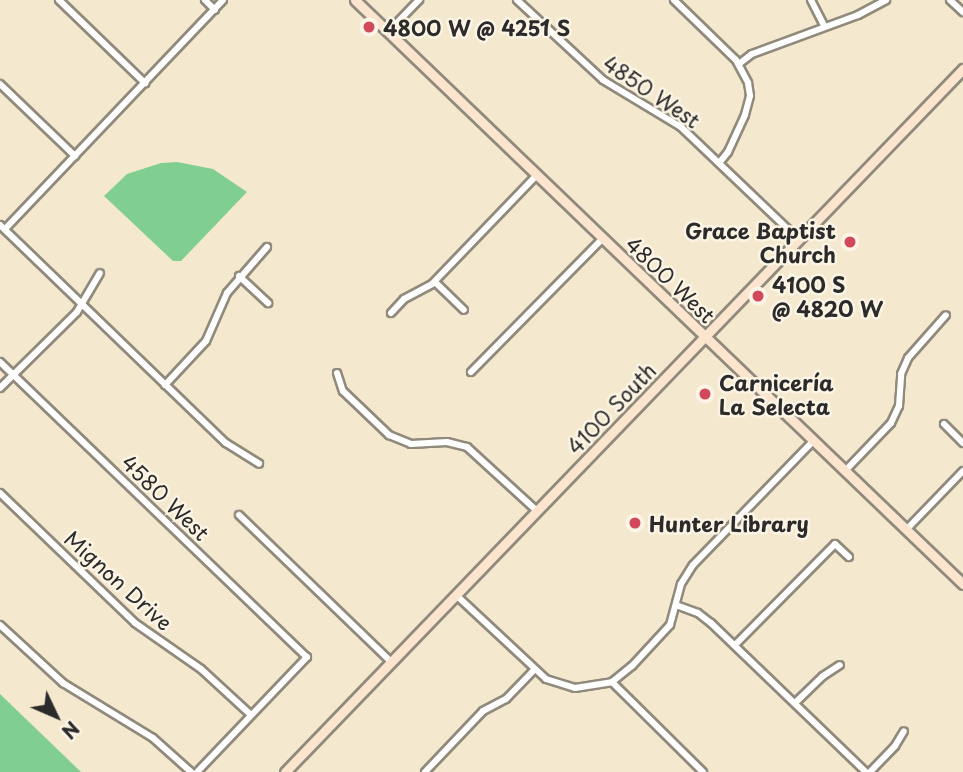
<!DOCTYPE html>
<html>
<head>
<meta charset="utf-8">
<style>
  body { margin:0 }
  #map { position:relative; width:963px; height:772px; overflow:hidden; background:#f4e8ce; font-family:"Playpen Sans",sans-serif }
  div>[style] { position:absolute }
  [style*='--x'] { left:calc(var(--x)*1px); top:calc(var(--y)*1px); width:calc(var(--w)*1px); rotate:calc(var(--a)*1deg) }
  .green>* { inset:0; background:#80cf90 }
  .roads { filter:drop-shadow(2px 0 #908a7c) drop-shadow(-2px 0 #908a7c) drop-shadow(0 2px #908a7c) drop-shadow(0 -2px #908a7c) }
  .minor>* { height:6px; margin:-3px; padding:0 3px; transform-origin:3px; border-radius:3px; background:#fff }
  .secondary>* { height:9px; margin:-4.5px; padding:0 4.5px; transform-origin:4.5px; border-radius:4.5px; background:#fbe5cf }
  .dots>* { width:19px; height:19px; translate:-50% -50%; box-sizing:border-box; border:4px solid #fcf5e5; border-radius:50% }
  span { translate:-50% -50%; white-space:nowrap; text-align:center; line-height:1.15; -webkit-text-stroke:5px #fcf5e5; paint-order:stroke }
  .poi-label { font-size:21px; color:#2b2b2b; font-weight:700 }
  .left { translate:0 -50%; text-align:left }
  .right { translate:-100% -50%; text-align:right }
  .street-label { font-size:21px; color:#2b2b2b }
  .north { position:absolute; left:21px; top:681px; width:70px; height:70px; -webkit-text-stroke:5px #fcf5e5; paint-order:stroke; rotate:134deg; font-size:19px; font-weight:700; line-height:28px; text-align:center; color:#2b2b2b }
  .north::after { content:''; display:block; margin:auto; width:24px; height:32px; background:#2b2b2b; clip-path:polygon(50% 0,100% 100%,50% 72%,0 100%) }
</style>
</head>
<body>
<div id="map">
  <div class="green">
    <i style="clip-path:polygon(177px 162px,213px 169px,247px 192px,181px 261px,173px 261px,104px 196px,127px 174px,161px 163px)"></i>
    <i style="clip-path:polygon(0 694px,81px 772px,0 772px)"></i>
  </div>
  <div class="roads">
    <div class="minor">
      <i style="--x:59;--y:0;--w:120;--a:44"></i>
      <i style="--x:205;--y:0;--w:14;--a:45"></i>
      <i style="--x:517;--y:0;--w:117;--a:42.9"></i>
      <i style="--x:603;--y:80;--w:91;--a:31.1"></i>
      <i style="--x:681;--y:127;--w:162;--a:43.7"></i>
      <i style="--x:674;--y:0;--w:86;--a:44.1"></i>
      <i style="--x:736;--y:60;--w:26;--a:62"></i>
      <i style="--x:748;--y:83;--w:13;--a:81"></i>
      <i style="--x:750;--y:96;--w:20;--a:105"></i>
      <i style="--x:745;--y:115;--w:41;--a:114.7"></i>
      <i style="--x:728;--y:152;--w:14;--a:129"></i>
      <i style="--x:811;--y:0;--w:30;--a:63"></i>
      <i style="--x:950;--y:0;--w:18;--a:43"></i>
      <i style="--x:388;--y:32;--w:45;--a:-45.9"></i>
      <i style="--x:739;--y:64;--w:16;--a:-38"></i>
      <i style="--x:752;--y:54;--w:113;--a:-20.2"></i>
      <i style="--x:858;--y:15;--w:32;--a:-28"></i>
      <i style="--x:0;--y:84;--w:104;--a:43.8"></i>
      <i style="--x:0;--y:225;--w:314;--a:44"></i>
      <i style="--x:226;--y:443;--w:39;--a:32"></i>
      <i style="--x:5;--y:229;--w:316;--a:-46.4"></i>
      <i style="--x:239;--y:276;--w:40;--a:43"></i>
      <i style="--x:435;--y:282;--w:40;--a:44"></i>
      <i style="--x:391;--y:313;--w:19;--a:-47"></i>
      <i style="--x:404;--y:299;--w:32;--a:-28"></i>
      <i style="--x:432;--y:284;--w:151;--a:-46.1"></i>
      <i style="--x:0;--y:362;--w:426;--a:43.9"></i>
      <i style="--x:307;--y:657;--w:159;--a:133.7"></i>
      <i style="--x:471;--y:372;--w:188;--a:-45.4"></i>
      <i style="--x:337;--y:373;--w:19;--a:72"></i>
      <i style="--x:343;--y:391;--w:64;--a:43.7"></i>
      <i style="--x:389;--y:435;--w:24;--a:22"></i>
      <i style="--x:411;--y:444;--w:36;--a:-3"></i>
      <i style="--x:447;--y:442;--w:21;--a:14"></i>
      <i style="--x:467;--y:447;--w:93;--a:42.4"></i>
      <i style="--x:165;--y:385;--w:60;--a:-47"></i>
      <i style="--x:206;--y:341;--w:52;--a:-66.4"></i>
      <i style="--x:227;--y:293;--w:61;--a:-49"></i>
      <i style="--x:0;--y:388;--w:108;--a:-44.6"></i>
      <i style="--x:77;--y:312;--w:45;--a:-59.5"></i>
      <i style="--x:944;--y:424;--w:27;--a:45"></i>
      <i style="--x:845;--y:471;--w:66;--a:-46.2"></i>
      <i style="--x:891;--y:423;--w:19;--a:-65"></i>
      <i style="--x:899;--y:406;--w:32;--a:-86"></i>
      <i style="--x:901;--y:374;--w:17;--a:-66"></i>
      <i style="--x:908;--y:358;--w:57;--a:-48.5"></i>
      <i style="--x:0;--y:493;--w:187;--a:43.9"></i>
      <i style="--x:135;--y:623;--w:80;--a:34.9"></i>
      <i style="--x:201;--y:669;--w:68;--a:42.6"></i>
      <i style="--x:239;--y:515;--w:211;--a:44"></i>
      <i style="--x:906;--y:530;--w:82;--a:-46"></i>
      <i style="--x:456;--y:595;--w:123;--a:43"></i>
      <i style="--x:546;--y:679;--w:30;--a:17"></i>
      <i style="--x:575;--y:688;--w:37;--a:-9"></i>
      <i style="--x:612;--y:682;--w:26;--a:-39"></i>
      <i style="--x:632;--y:666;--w:56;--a:-47.2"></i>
      <i style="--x:670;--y:625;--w:42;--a:-75"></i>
      <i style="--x:681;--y:584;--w:22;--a:-58"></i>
      <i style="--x:693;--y:565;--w:174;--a:-45.9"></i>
      <i style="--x:676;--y:605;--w:23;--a:20"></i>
      <i style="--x:698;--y:613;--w:16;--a:38"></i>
      <i style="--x:711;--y:623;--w:215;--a:43.9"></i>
      <i style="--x:0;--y:625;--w:86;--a:42.6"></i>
      <i style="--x:63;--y:683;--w:105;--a:31.4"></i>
      <i style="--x:153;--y:738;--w:51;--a:41.8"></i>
      <i style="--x:735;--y:645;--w:142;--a:-45.3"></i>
      <i style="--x:835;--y:544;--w:19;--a:43"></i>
      <i style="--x:612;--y:682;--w:128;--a:44.7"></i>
      <i style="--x:795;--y:703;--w:39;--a:-44"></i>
      <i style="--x:823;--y:676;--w:20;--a:-33"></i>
      <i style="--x:425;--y:772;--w:84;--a:-46.4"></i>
      <i style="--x:483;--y:711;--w:26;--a:-28"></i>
      <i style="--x:506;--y:699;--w:40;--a:-46"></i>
      <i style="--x:870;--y:772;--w:36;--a:-46"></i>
      <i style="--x:895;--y:746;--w:17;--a:-59"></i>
    </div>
    <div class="secondary">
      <i style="--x:355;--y:0;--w:843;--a:43.85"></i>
      <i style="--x:285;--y:772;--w:977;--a:-46.04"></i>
    </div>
  </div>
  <div class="dots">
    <i style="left:369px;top:27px;background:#d1495b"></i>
    <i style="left:850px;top:242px;background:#d1495b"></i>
    <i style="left:758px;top:296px;background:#d1495b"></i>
    <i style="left:705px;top:394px;background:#d1495b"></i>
    <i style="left:635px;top:523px;background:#d1495b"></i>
  </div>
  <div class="poi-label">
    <span class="left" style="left:383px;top:27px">4800 W @ 4251 S</span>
    <span class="right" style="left:836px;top:242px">Grace Baptist<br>Church</span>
    <span class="left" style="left:772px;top:296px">4100 S<br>@ 4820 W</span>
    <span class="left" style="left:719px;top:394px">Carnicería<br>La Selecta</span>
    <span class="left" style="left:649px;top:523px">Hunter Library</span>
  </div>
  <div class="street-label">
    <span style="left:652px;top:91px;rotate:34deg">4850 West</span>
    <span style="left:671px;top:279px;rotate:44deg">4800 West</span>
    <span style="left:611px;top:408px;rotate:-46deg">4100 South</span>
    <span style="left:166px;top:497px;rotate:44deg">4580 West</span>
    <span style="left:119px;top:580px;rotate:42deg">Mignon Drive</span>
  </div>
  <div class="north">N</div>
</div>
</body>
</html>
